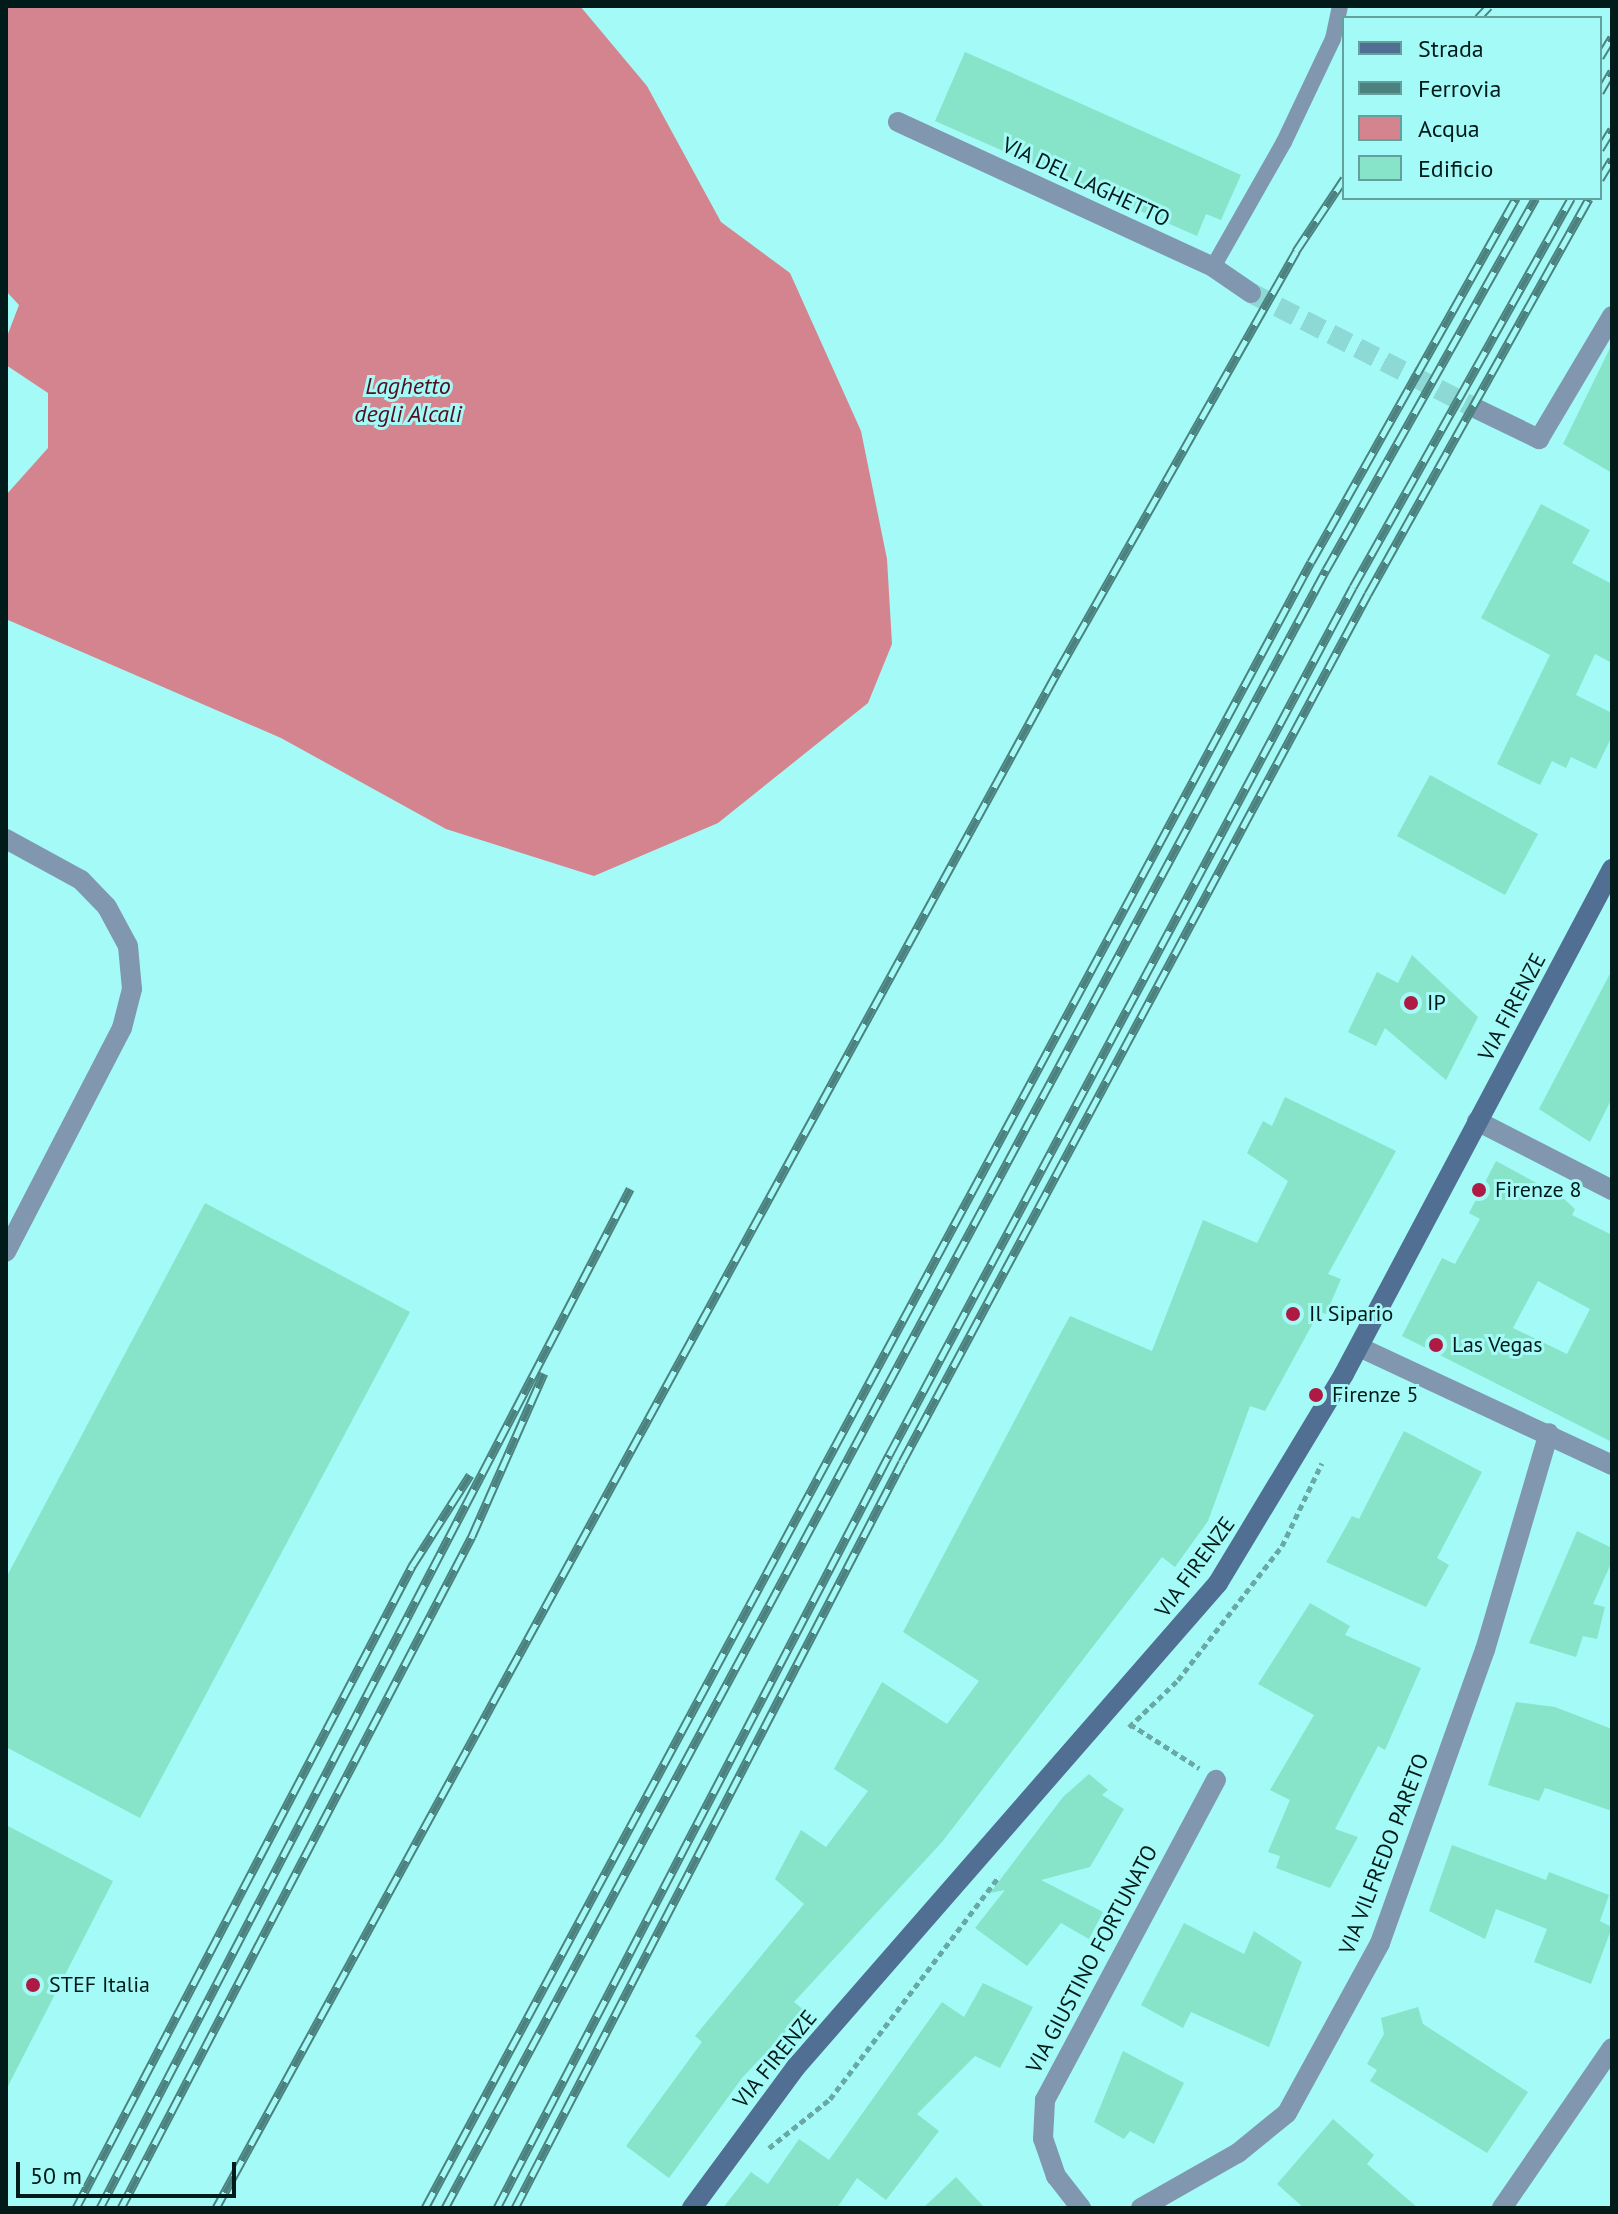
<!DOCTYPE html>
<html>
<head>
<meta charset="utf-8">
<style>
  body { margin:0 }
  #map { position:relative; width:1618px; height:2214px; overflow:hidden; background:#a4faf6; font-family:"PT Sans",sans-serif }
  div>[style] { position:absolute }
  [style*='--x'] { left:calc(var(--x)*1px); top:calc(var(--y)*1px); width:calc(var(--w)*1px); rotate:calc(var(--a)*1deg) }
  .water>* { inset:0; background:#d4848e }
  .building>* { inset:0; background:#87e4c8 }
  .street-tunnel>* { height:20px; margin-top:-10px; transform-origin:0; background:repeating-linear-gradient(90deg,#8cd9d5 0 20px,transparent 0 30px) }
  .path>* { height:5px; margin-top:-2.5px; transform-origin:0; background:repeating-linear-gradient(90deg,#68a8a5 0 6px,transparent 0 10px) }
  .lane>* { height:16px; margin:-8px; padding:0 8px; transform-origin:8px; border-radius:8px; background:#8197af }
  .street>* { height:20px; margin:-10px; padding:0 10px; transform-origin:10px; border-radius:10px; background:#8197af }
  .secondary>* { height:20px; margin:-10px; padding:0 10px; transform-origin:10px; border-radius:10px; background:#506f93 }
  .rail>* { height:9px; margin-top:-4.5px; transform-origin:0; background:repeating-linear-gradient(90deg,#a4faf6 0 18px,#4b817e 0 36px); box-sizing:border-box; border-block:2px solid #4b817e }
  .dots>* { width:22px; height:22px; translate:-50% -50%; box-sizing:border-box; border:4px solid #a4faf6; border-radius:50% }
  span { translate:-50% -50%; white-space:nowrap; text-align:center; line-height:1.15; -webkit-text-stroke:6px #a4faf6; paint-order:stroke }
  .street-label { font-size:22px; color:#011b1a }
  .poi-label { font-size:22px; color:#011b1a }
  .left { translate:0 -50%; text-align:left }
  .water-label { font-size:24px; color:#540c1e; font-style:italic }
  .frame { position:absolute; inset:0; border:8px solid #011b1a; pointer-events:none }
  .legend { position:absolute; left:1342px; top:16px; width:260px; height:184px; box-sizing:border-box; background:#a4faf6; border:2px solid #63a19e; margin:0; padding:10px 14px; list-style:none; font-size:24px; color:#011b1a }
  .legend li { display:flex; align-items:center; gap:16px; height:40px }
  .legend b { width:40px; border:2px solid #63a19e }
  .scale { position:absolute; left:16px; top:2162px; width:220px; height:36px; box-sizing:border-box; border:4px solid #011b1a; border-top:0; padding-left:10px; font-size:24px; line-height:28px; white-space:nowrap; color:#011b1a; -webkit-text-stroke:6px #a4faf6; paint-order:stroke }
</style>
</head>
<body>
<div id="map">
  <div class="water">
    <i style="clip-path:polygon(6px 6px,580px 6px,647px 86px,721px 222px,790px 273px,861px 431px,887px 559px,892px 644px,868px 703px,718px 823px,594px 876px,446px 829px,281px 738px,8px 620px,6px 495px,48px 448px,48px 393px,6px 365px,6px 339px,19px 305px,6px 291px)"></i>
  </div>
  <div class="building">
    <i style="clip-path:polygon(965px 52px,1241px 175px,1221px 220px,1206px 214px,1197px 236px,935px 121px)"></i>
    <i style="clip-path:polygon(1612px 344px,1612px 473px,1563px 444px)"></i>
    <i style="clip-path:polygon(1541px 504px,1590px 530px,1572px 563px,1612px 584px,1612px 663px,1595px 654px,1576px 695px,1612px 713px,1612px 736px,1596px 769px,1571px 757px,1566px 768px,1552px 761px,1540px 785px,1497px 764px,1550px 655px,1481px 618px)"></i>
    <i style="clip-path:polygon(1430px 775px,1538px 834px,1505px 895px,1397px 836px)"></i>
    <i style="clip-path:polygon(1412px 955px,1478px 1017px,1446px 1080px,1385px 1028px,1376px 1046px,1348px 1032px,1377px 972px,1398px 983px)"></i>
    <i style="clip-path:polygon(1612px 970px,1612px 1098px,1590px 1142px,1539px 1109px)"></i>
    <i style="clip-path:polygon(1285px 1097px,1396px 1151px,1328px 1274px,1341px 1279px,1326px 1314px,1319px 1312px,1265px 1411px,1250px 1406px,1208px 1521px,1175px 1567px,1162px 1557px,942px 1842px,794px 2002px,805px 2011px,742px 2078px,669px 2178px,626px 2146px,702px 2042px,695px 2036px,804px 1904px,775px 1879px,801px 1830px,826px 1847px,868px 1791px,834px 1769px,882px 1682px,947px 1724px,979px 1681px,903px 1632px,1057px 1340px,1070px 1316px,1152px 1351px,1203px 1220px,1257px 1243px,1288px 1181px,1247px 1153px,1263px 1121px,1272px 1126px)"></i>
    <i style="clip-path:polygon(evenodd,1496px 1161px,1562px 1197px,1575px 1209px,1572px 1215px,1612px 1235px,1612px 1442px,1402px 1336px,1442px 1258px,1455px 1264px,1480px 1219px,1469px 1213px,1496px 1161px,1538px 1281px,1590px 1309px,1567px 1354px,1513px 1328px,1538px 1281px)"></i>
    <i style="clip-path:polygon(205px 1203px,410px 1312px,140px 1818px,6px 1747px,6px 1578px)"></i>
    <i style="clip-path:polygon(1404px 1431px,1482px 1472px,1437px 1558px,1449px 1565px,1426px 1607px,1326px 1562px,1352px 1516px,1359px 1519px)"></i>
    <i style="clip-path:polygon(1577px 1531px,1612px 1548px,1612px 1561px,1593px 1604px,1605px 1607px,1597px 1639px,1583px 1636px,1576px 1657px,1529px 1643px)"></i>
    <i style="clip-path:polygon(1310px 1603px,1350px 1626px,1345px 1635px,1421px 1668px,1385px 1750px,1378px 1746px,1335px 1829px,1358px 1837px,1330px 1888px,1276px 1868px,1280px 1856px,1268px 1852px,1290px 1800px,1270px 1790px,1314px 1715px,1258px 1684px)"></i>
    <i style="clip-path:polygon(1516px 1702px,1555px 1707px,1612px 1729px,1612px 1811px,1545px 1788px,1539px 1801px,1488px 1785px)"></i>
    <i style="clip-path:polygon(1089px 1774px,1108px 1790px,1102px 1795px,1124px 1809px,1090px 1867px,1041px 1880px,1103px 1912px,1089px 1939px,1061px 1923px,1027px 1966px,975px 1928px,1005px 1890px,990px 1893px,1063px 1797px)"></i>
    <i style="clip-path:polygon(6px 1825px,113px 1881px,6px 2090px)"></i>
    <i style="clip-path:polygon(1452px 1845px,1546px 1880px,1549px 1872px,1609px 1895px,1600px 1921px,1612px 1927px,1591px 1984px,1534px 1962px,1547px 1929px,1496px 1909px,1485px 1939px,1429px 1911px)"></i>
    <i style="clip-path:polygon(1184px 1923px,1244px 1954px,1254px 1931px,1302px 1962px,1269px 2047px,1191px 2012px,1183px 2028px,1141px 2005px)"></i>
    <i style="clip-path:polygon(983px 1983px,1033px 2007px,1000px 2068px,975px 2056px,917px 2114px,939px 2131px,886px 2200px,857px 2178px,837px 2208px,723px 2208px,751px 2172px,768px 2184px,799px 2139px,829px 2160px,942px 2002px,964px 2017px)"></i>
    <i style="clip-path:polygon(1418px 2007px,1423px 2024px,1528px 2092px,1487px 2153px,1370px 2081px,1377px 2070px,1367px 2064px,1384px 2034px,1381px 2018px)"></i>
    <i style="clip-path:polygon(1123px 2051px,1184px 2083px,1154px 2144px,1130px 2131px,1124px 2139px,1094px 2122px)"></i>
    <i style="clip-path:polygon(1333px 2119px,1374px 2155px,1367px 2164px,1418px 2208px,1304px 2208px,1277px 2184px)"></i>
    <i style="clip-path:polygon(956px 2177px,985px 2208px,923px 2208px)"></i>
  </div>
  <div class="street-tunnel">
    <i style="--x:1251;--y:293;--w:256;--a:27.2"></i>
  </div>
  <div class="path">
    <i style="--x:1130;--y:1724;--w:82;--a:32.5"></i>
    <i style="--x:1129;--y:1727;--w:68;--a:-43.8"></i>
    <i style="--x:1178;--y:1680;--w:170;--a:-52.2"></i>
    <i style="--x:1282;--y:1546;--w:92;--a:-64.3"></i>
    <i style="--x:769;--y:2148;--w:78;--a:-38.8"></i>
    <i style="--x:830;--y:2099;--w:280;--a:-52.8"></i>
  </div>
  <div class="lane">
    <i style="--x:1213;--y:267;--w:144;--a:-60.4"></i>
    <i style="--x:1284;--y:142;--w:114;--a:-64.6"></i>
    <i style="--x:1333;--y:39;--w:34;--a:-78"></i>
  </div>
  <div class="street">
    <i style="--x:898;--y:122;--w:347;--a:24.7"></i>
    <i style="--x:1213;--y:267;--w:46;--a:34.4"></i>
    <i style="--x:1479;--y:410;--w:67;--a:25.8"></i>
    <i style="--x:1539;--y:439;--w:143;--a:-59.3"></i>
    <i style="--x:6;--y:839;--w:85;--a:28.7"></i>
    <i style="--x:81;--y:880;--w:37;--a:46"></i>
    <i style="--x:107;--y:907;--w:44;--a:61.7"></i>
    <i style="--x:128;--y:946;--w:43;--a:84.7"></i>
    <i style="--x:132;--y:989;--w:40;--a:104.4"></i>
    <i style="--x:122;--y:1028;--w:252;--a:117.4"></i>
    <i style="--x:1477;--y:1121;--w:152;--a:27.1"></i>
    <i style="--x:1359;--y:1347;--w:279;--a:25"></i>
    <i style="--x:1081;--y:2208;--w:41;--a:-128"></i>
    <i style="--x:1056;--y:2176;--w:39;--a:-109"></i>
    <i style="--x:1043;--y:2139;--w:39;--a:-87"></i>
    <i style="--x:1045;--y:2100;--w:363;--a:-61.9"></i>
    <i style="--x:1141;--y:2208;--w:112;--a:-29.6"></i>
    <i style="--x:1238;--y:2153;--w:63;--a:-39.2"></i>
    <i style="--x:1287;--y:2113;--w:194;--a:-61.3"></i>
    <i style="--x:1380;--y:1943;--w:311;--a:-70.3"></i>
    <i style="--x:1485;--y:1650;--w:226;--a:-73.6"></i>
    <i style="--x:1502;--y:2208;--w:194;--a:-55.5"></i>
  </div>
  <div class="secondary">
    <i style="--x:692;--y:2208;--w:175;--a:-53.6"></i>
    <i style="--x:796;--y:2067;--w:642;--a:-48.91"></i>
    <i style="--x:1218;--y:1583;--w:244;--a:-58.9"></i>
    <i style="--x:1344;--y:1374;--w:572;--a:-62.05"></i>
  </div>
  <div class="rail">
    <i style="--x:1478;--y:18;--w:16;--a:-47"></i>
    <i style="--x:1600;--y:57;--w:23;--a:-59"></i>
    <i style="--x:1600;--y:92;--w:24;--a:-60"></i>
    <i style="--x:1600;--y:149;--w:23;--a:-59"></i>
    <i style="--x:1600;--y:179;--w:23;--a:-59"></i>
    <i style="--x:76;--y:2208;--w:725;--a:-62.37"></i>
    <i style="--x:412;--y:1566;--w:108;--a:-57.5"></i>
    <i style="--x:100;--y:2208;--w:1149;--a:-62.52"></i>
    <i style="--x:121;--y:2208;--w:758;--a:-62.42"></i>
    <i style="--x:472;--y:1536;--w:178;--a:-66.2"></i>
    <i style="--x:216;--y:2208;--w:1755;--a:-61.29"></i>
    <i style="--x:1059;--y:669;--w:481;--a:-60.4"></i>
    <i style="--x:1296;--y:251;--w:87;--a:-56.3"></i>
    <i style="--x:425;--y:2208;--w:1869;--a:-61.71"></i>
    <i style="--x:1311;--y:562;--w:418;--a:-60.6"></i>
    <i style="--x:445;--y:2208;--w:1860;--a:-61.73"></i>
    <i style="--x:1326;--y:570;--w:427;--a:-60.6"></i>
    <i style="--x:497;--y:2208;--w:849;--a:-62.5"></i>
    <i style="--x:889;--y:1455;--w:984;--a:-61.87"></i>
    <i style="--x:1353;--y:587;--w:446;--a:-60.7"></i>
    <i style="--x:515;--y:2208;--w:840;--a:-62.58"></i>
    <i style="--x:902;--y:1462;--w:985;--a:-61.77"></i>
    <i style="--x:1368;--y:594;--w:453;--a:-60.8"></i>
  </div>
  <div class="dots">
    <i style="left:1411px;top:1003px;background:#ae1a44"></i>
    <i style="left:1479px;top:1190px;background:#ae1a44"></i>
    <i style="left:1293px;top:1314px;background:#ae1a44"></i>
    <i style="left:1436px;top:1345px;background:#ae1a44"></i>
    <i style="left:1316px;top:1395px;background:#ae1a44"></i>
    <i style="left:33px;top:1985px;background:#ae1a44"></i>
  </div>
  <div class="street-label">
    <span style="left:1086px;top:182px;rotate:25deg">VIA DEL LAGHETTO</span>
    <span style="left:1512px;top:1007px;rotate:-62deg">VIA FIRENZE</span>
    <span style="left:1195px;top:1567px;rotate:-54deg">VIA FIRENZE</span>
    <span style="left:1384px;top:1854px;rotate:-69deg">VIA VILFREDO PARETO</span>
    <span style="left:1092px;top:1959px;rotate:-62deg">VIA GIUSTINO FORTUNATO</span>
    <span style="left:775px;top:2059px;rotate:-51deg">VIA FIRENZE</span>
  </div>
  <div class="poi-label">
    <span class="left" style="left:1427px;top:1003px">IP</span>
    <span class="left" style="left:1495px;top:1190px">Firenze 8</span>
    <span class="left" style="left:1309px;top:1314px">Il Sipario</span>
    <span class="left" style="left:1452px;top:1345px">Las Vegas</span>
    <span class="left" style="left:1332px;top:1395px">Firenze 5</span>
    <span class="left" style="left:49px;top:1985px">STEF Italia</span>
  </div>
  <div class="water-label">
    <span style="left:408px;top:400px">Laghetto<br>degli Alcali</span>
  </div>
  <div class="frame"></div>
  <ul class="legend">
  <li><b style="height:10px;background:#506f93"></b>Strada</li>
  <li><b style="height:10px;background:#4b817e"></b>Ferrovia</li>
  <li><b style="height:22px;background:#d4848e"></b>Acqua</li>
  <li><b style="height:22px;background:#87e4c8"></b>Edificio</li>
  </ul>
  <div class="scale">50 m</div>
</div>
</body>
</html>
